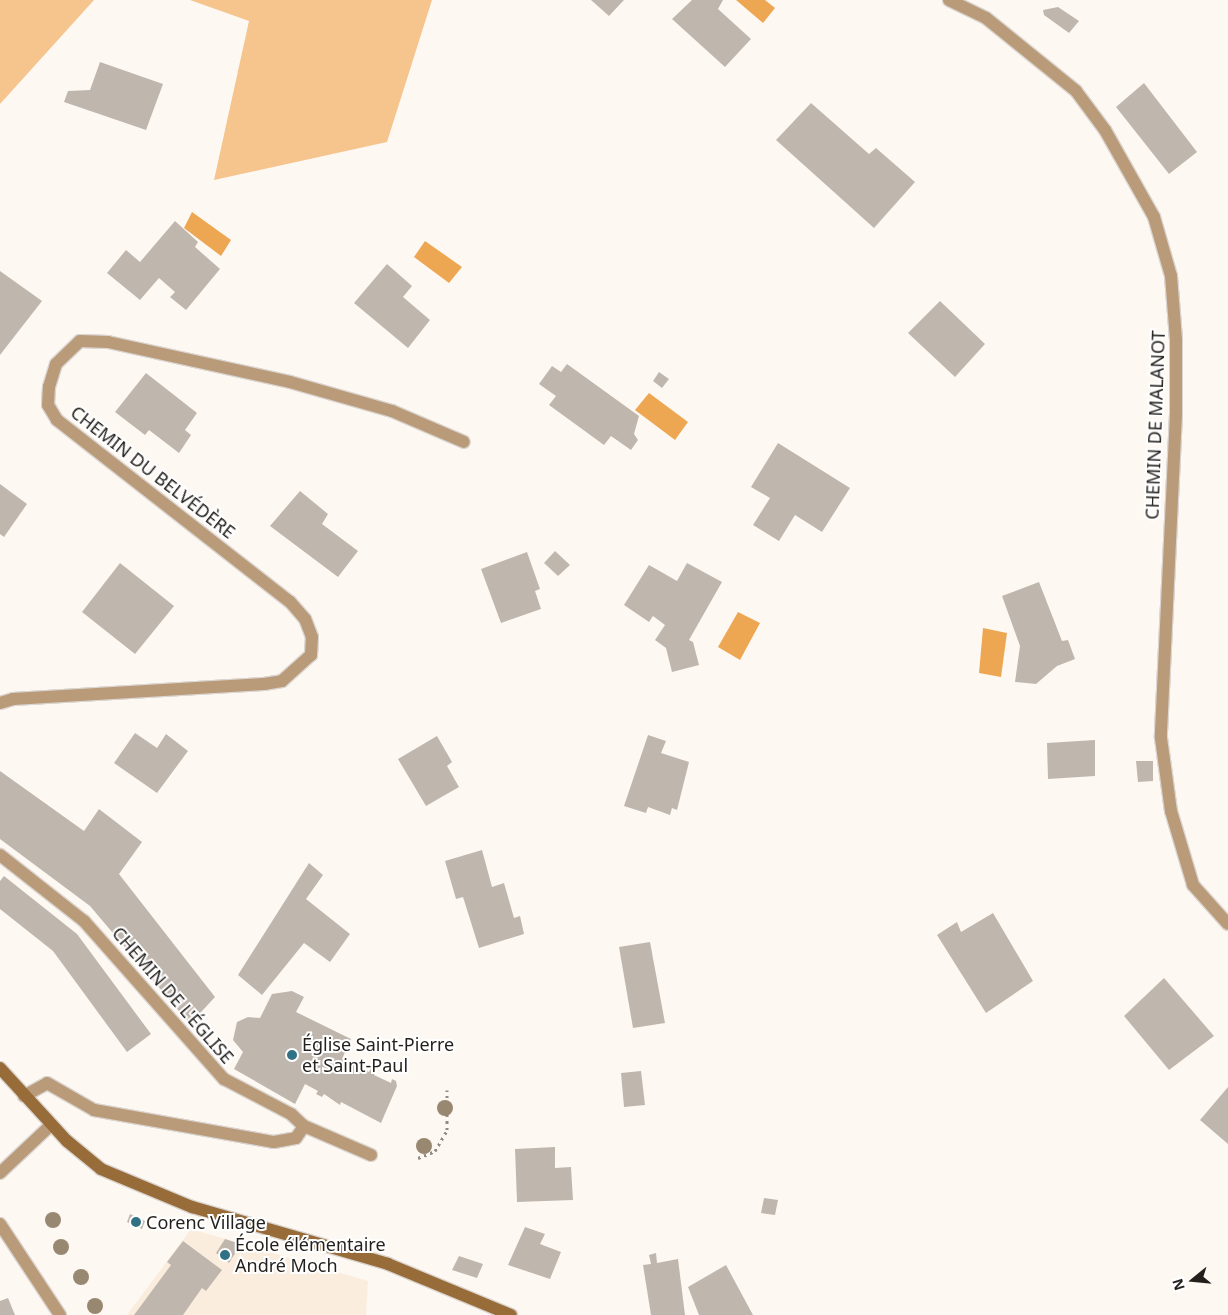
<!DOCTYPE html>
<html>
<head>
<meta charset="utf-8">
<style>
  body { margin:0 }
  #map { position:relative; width:1228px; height:1315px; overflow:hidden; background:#fef8f3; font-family:"Noto Sans",sans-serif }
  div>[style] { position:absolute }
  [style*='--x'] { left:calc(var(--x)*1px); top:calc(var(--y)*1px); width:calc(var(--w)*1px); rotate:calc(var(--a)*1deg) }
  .built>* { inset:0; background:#fbeddd }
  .green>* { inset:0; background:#f6c48d }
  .water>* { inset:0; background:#eda752 }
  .building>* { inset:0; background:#bfb7ae }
  .path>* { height:3px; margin-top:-1.5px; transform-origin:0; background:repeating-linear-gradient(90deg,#908b87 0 2.5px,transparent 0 6.5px) }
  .roads { filter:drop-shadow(1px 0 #dbd5d1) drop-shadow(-1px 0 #dbd5d1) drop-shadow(0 1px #dbd5d1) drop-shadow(0 -1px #dbd5d1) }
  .service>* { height:12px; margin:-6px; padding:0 6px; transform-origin:6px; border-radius:6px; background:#b99b79 }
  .minor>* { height:12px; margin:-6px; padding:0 6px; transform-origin:6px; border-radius:6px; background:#b99b79 }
  .secondary>* { height:12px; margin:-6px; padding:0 6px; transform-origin:6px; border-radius:6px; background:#986c38 }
  .trees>* { width:16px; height:16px; margin:-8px; border-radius:50%; background:#998871 }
  .dots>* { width:14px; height:14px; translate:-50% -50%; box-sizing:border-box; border:2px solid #fff; border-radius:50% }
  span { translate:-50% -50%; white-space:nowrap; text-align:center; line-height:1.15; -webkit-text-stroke:4px #fff; paint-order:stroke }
  .street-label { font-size:18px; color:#221f1c }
  .poi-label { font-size:18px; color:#221f1c }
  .left { translate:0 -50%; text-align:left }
  .north { position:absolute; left:1168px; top:1255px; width:50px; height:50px; -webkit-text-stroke:4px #fff; paint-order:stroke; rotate:253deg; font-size:14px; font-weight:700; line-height:20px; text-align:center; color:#221f1c }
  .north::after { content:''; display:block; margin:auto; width:18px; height:22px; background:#221f1c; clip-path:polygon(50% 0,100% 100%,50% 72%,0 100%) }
</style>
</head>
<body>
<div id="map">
  <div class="built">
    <i style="clip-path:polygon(191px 1229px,368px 1281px,366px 1315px,127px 1315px)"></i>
  </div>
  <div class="green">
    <i style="clip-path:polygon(0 0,94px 0,0 104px)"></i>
    <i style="clip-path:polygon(190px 0,432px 0,387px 142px,214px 180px,249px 21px)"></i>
  </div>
  <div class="water">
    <i style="clip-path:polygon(736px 0,765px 0,775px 8px,763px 23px)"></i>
    <i style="clip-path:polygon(192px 212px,231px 240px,221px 256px,184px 228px)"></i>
    <i style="clip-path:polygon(425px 241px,462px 267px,449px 283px,414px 257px)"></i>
    <i style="clip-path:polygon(649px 393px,688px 422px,675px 440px,635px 410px)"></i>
    <i style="clip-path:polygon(738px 612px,760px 623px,740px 660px,718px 647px)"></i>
    <i style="clip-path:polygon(983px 628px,1007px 633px,1001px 677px,979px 673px)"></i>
  </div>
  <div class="building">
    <i style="clip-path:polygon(591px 0,624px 0,609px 16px)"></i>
    <i style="clip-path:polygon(692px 0,723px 0,718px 9px,751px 39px,725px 67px,672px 19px)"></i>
    <i style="clip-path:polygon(1058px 7px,1079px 21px,1069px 33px,1044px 15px,1043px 10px)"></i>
    <i style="clip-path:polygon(100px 62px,163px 84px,146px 130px,64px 102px,68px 91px,90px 90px)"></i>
    <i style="clip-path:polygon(1144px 83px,1197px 152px,1169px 174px,1116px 107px)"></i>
    <i style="clip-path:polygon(811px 103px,869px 154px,876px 148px,915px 182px,874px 228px,776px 140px)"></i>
    <i style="clip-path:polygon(175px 221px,198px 242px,195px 247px,220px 269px,186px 310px,170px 297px,175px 292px,159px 278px,140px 300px,107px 273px,126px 250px,140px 262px)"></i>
    <i style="clip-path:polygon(387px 264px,412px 286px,403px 297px,430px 320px,408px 348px,354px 303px)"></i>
    <i style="clip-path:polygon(0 271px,42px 301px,0 355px)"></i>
    <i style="clip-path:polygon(940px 301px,985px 344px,955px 377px,908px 333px)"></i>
    <i style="clip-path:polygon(567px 364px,639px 416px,634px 434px,638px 440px,631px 450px,611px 436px,604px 445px,549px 405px,556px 396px,539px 384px,552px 366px,561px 372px)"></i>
    <i style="clip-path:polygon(659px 372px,669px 379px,662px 388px,653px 381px)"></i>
    <i style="clip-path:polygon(146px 373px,197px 413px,185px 430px,191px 435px,179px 453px,149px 430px,145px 435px,115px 412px)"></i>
    <i style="clip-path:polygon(778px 443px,850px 488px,822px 532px,795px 515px,779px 541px,753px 525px,770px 498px,751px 487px)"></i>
    <i style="clip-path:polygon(0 484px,27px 504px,4px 537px,0 534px)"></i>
    <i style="clip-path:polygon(300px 491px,328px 514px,322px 524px,358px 551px,338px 577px,270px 526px)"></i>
    <i style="clip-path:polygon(555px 551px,570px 565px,558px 576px,544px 563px)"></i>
    <i style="clip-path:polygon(527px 552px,540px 589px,535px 591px,541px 609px,501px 623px,481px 569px)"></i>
    <i style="clip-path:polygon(120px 563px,174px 606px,135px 654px,82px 612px)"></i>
    <i style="clip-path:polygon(687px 563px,722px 582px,689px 640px,693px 642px,699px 665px,672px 672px,666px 648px,655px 640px,665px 625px,653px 616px,649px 622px,624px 605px,649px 565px,677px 581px)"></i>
    <i style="clip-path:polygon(1039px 582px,1062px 641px,1068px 640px,1075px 659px,1057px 666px,1036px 684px,1015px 682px,1020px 646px,1002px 596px)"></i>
    <i style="clip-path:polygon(135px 733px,157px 748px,166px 734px,188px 751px,157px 793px,114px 763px)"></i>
    <i style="clip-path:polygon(648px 735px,666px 741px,661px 753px,689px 762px,677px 810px,672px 808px,670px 815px,648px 807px,646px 813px,624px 806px)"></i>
    <i style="clip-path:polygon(437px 736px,452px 762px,447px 766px,459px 787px,426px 806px,398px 759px)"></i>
    <i style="clip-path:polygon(1095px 740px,1095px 776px,1048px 779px,1047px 743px)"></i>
    <i style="clip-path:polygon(1136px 761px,1153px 761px,1153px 781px,1138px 782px)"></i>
    <i style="clip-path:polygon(0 771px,84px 831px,99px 809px,142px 842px,119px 874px,215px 997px,190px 1024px,90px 906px,0 839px)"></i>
    <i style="clip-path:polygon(482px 850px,492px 887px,504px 883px,514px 918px,520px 916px,524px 934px,479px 948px,463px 897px,456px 899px,445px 861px)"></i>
    <i style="clip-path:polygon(309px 863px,323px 875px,306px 899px,350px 934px,330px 962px,304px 943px,262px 995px,238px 975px)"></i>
    <i style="clip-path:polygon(4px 876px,77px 934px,151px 1034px,127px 1052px,53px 951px,0 909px,0 881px)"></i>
    <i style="clip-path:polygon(993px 913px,1033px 981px,986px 1013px,937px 935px,957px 922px,961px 932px)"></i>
    <i style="clip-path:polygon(650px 942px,665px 1023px,633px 1028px,619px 947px)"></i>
    <i style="clip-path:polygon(1164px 978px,1214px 1036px,1169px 1070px,1124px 1016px)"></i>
    <i style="clip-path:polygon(292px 991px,304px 997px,296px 1012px,351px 1039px,342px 1059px,352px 1064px,354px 1060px,359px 1062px,357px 1066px,369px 1072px,371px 1068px,376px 1071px,374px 1075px,391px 1083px,392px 1079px,396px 1081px,397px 1086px,381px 1123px,341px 1102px,340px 1105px,324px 1094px,322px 1097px,316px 1094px,318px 1091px,305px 1084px,295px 1104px,234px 1069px,243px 1052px,233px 1040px,237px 1022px,248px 1017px,260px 1018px,272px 994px)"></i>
    <i style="clip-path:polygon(641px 1071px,645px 1105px,624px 1107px,621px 1073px)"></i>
    <i style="clip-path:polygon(1228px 1087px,1228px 1144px,1200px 1120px)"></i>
    <i style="clip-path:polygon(555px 1147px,555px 1168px,571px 1167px,573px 1200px,517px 1202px,515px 1149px)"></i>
    <i style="clip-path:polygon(764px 1198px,778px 1200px,775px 1215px,761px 1213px)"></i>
    <i style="clip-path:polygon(130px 1214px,145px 1221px,142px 1229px,127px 1222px)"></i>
    <i style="clip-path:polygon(525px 1227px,545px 1234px,540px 1244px,561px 1252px,550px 1279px,508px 1265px)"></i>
    <i style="clip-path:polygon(225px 1239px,241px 1244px,229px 1263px,216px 1253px)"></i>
    <i style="clip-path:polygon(183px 1241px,222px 1270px,206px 1291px,202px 1288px,183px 1315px,134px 1315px,171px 1265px,167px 1262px)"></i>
    <i style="clip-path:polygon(656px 1253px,657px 1263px,678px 1259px,685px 1315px,651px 1315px,643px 1265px,651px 1264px,649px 1255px)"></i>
    <i style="clip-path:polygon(459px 1256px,483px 1264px,477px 1278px,452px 1270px)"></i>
    <i style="clip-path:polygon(726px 1265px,753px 1315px,699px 1315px,688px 1287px)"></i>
    <i style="clip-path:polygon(8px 1298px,15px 1315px,0 1315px,0 1301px)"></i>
  </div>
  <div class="path">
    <i style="--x:418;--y:1158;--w:18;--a:-22"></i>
    <i style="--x:435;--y:1151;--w:24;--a:-60"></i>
    <i style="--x:447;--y:1130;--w:40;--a:-90"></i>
  </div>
  <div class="roads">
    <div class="service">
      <i style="--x:0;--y:855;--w:107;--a:38.2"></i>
      <i style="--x:84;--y:921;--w:211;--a:48.5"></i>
      <i style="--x:224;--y:1079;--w:76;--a:27.6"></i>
      <i style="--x:291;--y:1114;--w:18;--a:43"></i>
      <i style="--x:304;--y:1126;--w:73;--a:23.4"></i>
      <i style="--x:24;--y:1096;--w:26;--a:-29"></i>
      <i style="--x:47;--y:1083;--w:54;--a:29.9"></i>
      <i style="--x:94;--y:1110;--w:183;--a:10.1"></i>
      <i style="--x:274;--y:1142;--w:22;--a:-10"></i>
      <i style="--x:296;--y:1138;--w:14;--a:-56"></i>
    </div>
    <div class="minor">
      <i style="--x:949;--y:0;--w:41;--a:25.9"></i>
      <i style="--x:986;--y:18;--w:116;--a:39"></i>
      <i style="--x:1076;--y:91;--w:49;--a:53.4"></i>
      <i style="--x:1105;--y:130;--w:100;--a:60.6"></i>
      <i style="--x:1154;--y:217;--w:61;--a:73.9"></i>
      <i style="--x:1171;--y:276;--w:64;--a:85.5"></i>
      <i style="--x:1176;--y:340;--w:74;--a:90"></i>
      <i style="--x:1176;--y:414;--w:324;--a:92.7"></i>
      <i style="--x:1161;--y:738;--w:74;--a:82.2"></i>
      <i style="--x:1171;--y:811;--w:77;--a:73.4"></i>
      <i style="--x:1193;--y:885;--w:52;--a:48.1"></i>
      <i style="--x:0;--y:703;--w:14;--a:-17"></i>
      <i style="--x:13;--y:699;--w:251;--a:-3.4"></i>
      <i style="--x:264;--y:684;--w:18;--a:-9"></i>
      <i style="--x:282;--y:681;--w:39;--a:-42"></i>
      <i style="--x:311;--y:655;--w:18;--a:-87"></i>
      <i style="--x:312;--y:637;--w:19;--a:-111"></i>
      <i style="--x:305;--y:619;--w:23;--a:-131"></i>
      <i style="--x:290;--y:602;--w:296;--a:-142"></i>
      <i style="--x:57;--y:420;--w:17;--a:-121"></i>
      <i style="--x:48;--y:405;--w:18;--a:-87"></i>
      <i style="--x:49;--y:387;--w:24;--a:-73"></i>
      <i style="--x:56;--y:364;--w:33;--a:-44"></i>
      <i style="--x:80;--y:341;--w:28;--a:2"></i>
      <i style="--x:108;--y:342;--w:186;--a:12.4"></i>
      <i style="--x:290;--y:382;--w:106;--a:15.9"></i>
      <i style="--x:392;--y:411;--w:78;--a:23.3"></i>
      <i style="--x:0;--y:1173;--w:70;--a:-43.3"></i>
      <i style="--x:0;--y:1224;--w:109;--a:56.6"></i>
    </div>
    <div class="secondary">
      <i style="--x:0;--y:1068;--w:99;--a:47.5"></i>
      <i style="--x:67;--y:1141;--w:44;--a:39.5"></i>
      <i style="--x:101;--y:1169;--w:99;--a:22.7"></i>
      <i style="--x:192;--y:1207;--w:204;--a:16.2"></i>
      <i style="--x:388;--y:1264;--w:133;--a:22.5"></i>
    </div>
  </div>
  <div class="trees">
    <i style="left:445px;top:1108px"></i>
    <i style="left:424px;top:1146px"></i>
    <i style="left:53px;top:1220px"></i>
    <i style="left:61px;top:1247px"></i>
    <i style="left:81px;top:1277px"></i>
    <i style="left:95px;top:1306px"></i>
  </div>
  <div class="dots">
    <i style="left:292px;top:1055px;background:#307184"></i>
    <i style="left:136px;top:1222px;background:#307184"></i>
    <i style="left:225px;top:1255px;background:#307184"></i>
  </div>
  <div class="street-label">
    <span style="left:1155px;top:425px;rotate:-88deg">CHEMIN DE MALANOT</span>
    <span style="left:153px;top:472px;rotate:38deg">CHEMIN DU BELVÉDÈRE</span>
    <span style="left:173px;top:995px;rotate:49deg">CHEMIN DE L'ÉGLISE</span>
  </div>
  <div class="poi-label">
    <span class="left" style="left:302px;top:1055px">Église Saint-Pierre<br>et Saint-Paul</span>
    <span class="left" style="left:146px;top:1222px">Corenc Village</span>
    <span class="left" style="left:235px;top:1255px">École élémentaire<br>André Moch</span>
  </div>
  <div class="north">N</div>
</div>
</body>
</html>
